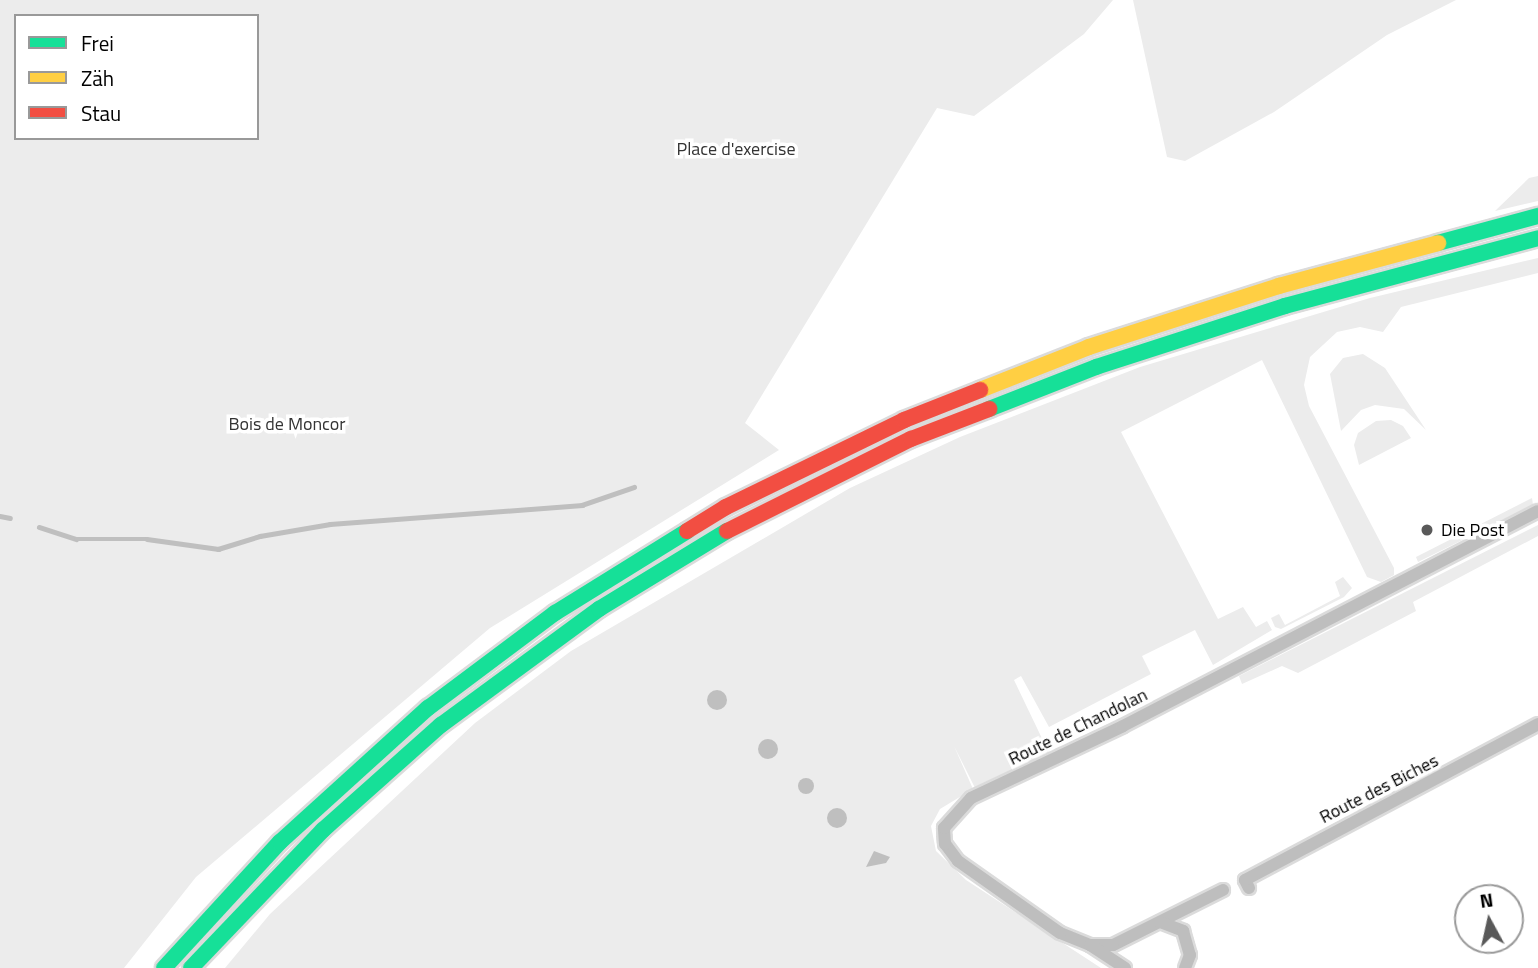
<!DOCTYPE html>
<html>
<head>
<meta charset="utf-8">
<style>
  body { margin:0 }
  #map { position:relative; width:1538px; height:968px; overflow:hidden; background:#fff; font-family:"Titillium Web",sans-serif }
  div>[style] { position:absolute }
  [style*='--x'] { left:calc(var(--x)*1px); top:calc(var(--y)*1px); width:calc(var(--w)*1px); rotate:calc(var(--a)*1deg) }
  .green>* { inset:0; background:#ececec }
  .water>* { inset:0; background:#bfbfbf }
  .round { border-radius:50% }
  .stream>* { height:4.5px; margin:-2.25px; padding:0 2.25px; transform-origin:2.25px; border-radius:2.25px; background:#bfbfbf }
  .roads { filter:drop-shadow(2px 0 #dbdbdb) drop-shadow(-2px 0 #dbdbdb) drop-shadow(0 2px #dbdbdb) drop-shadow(0 -2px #dbdbdb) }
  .street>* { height:12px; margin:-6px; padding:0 6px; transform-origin:6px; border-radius:6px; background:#bebebe }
  .fast>* { height:16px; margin:-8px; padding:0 8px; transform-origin:8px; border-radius:8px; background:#16e098 }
  .slow>* { height:16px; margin:-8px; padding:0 8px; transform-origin:8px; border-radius:8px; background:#ffcf43 }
  .jam>* { height:16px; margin:-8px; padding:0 8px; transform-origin:8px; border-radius:8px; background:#f24e42 }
  .dots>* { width:19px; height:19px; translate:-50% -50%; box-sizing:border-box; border:4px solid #fff; border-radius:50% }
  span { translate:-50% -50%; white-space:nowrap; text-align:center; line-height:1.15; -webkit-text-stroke:7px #fff; paint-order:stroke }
  .park-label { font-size:18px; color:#333 }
  .poi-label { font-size:18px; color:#000 }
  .left { translate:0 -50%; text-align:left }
  .street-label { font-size:18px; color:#000 }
  .legend { position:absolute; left:14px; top:14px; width:245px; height:126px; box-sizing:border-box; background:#fff; border:2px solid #999; margin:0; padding:9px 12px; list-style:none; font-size:21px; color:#000 }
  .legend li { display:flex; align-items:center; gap:14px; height:35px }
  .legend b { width:35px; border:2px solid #999 }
  .north { position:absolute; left:1454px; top:884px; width:70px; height:70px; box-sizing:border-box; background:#fff; border:2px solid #999; border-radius:50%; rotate:352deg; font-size:19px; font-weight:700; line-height:28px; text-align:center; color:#000 }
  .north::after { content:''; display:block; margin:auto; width:24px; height:32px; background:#595959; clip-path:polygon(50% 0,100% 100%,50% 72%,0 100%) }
</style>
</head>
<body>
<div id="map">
  <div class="green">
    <i style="clip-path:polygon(evenodd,0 0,1113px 0,1084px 34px,974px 116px,937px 108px,745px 423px,779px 450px,490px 628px,196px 877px,124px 968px,0 968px,0 0,16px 16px,257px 16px,257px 138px,16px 138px,16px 16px)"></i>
    <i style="clip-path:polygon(1133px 0,1456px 0,1387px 35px,1274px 112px,1185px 161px,1167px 157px)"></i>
    <i style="clip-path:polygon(1538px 176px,1538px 201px,1495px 211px,1529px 178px)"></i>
    <i style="clip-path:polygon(1538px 258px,1538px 273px,1401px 307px,1383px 332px,1360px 327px,1337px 332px,1310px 357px,1304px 385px,1309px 406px,1394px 568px,1394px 575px,1381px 582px,1367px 577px,1262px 360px,1121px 432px,1218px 619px,1243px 607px,1256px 627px,1267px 621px,1272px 630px,1213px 665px,1195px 630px,1142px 656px,1151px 674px,1049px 727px,1021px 676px,1014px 680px,1049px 753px,975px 788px,954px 746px,973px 789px,940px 809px,931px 826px,936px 851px,966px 880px,1101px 968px,225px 968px,270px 914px,475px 723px,571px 651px,850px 488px,960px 437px,1140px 367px,1370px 298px)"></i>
    <i style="clip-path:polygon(1363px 354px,1385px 368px,1426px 430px,1404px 409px,1375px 405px,1361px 410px,1341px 431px,1330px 374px,1343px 358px)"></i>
    <i style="clip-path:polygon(1391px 420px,1403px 426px,1411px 438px,1359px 465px,1354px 445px,1358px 433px,1376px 421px)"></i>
    <i style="clip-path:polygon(1532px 498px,1533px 505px,1418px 562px,1416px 557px)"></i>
    <i style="clip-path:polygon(1538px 525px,1538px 536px,1413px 602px,1416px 611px,1298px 673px,1282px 666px,1242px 684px,1239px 676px)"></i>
    <i style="clip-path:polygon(1343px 577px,1352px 588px,1344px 597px,1281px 629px,1275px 627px,1271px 618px,1279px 614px,1285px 625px,1340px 596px,1335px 582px)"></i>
  </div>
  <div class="water">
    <i class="round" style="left:707px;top:690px;width:20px;height:20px"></i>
    <i class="round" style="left:758px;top:739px;width:20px;height:20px"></i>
    <i class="round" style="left:798px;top:778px;width:16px;height:16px"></i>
    <i class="round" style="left:827px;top:808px;width:20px;height:20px"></i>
    <i style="clip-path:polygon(874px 851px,890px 857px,886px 863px,866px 867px)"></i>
  </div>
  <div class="stream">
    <i style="--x:0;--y:516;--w:10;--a:11"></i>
    <i style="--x:39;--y:527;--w:39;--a:18"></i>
    <i style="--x:76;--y:539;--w:71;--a:0"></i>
    <i style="--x:147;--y:539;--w:72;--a:8"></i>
    <i style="--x:218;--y:549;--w:44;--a:-17.2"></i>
    <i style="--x:260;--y:536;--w:71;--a:-9.7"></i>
    <i style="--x:330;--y:524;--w:253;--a:-4.3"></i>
    <i style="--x:582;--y:505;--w:55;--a:-19.1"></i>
  </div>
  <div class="roads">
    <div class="street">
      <i style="--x:1249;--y:888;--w:9;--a:-117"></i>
      <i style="--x:1245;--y:880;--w:332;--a:-28"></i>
      <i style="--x:1223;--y:890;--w:123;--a:153.4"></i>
      <i style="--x:1113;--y:945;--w:23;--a:180"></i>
      <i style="--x:1090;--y:945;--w:32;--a:-158"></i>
      <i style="--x:1060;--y:933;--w:125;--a:-144.8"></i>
      <i style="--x:958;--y:861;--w:21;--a:-127"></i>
      <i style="--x:945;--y:844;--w:16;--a:-94"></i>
      <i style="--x:944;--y:828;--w:40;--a:-48"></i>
      <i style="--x:971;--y:798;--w:168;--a:-25.3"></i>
      <i style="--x:1123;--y:726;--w:467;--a:-27.4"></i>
      <i style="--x:1160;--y:922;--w:25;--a:21"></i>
      <i style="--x:1183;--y:931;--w:25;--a:74"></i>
      <i style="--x:1190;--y:955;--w:14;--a:111"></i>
      <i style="--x:1090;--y:945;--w:42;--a:33.3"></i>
    </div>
    <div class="fast">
      <i style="--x:1438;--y:243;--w:104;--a:-15.1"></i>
      <i style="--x:989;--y:409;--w:115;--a:-21.4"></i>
      <i style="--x:1096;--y:367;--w:199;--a:-17.9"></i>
      <i style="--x:1285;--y:306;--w:262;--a:-15"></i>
      <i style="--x:164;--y:968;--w:171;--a:-47.4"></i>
      <i style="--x:280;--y:842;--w:200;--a:-42.2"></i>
      <i style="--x:428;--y:708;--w:159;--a:-36.8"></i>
      <i style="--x:555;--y:613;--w:155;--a:-31.8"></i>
      <i style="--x:191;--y:968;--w:191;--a:-46.3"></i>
      <i style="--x:323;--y:830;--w:158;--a:-41.7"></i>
      <i style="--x:441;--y:725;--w:196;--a:-36.3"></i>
      <i style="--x:599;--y:609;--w:150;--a:-31.4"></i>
    </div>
    <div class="slow">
      <i style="--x:980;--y:390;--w:117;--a:-21.5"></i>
      <i style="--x:1089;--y:347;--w:200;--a:-17.8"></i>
      <i style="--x:1279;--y:286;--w:165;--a:-15.1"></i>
    </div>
    <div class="jam">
      <i style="--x:687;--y:531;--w:46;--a:-31.6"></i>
      <i style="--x:726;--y:507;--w:198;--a:-26"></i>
      <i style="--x:904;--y:420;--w:82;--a:-21.5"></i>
      <i style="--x:727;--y:531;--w:206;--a:-26.6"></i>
      <i style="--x:911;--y:439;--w:84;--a:-21"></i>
    </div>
  </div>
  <div class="dots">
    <i style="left:1427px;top:530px;background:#595959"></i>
  </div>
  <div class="park-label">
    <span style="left:736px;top:149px">Place d'exercise</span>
    <span style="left:287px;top:424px">Bois de Moncor</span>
  </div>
  <div class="poi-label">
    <span class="left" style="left:1441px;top:530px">Die Post</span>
  </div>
  <div class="street-label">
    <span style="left:1078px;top:727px;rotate:-26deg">Route de Chandolan</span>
    <span style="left:1379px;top:789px;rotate:-27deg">Route des Biches</span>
  </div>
  <ul class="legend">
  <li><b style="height:9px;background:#16e098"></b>Frei</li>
  <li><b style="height:9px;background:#ffcf43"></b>Zäh</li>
  <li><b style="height:9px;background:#f24e42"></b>Stau</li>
  </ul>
  <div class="north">N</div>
</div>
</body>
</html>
